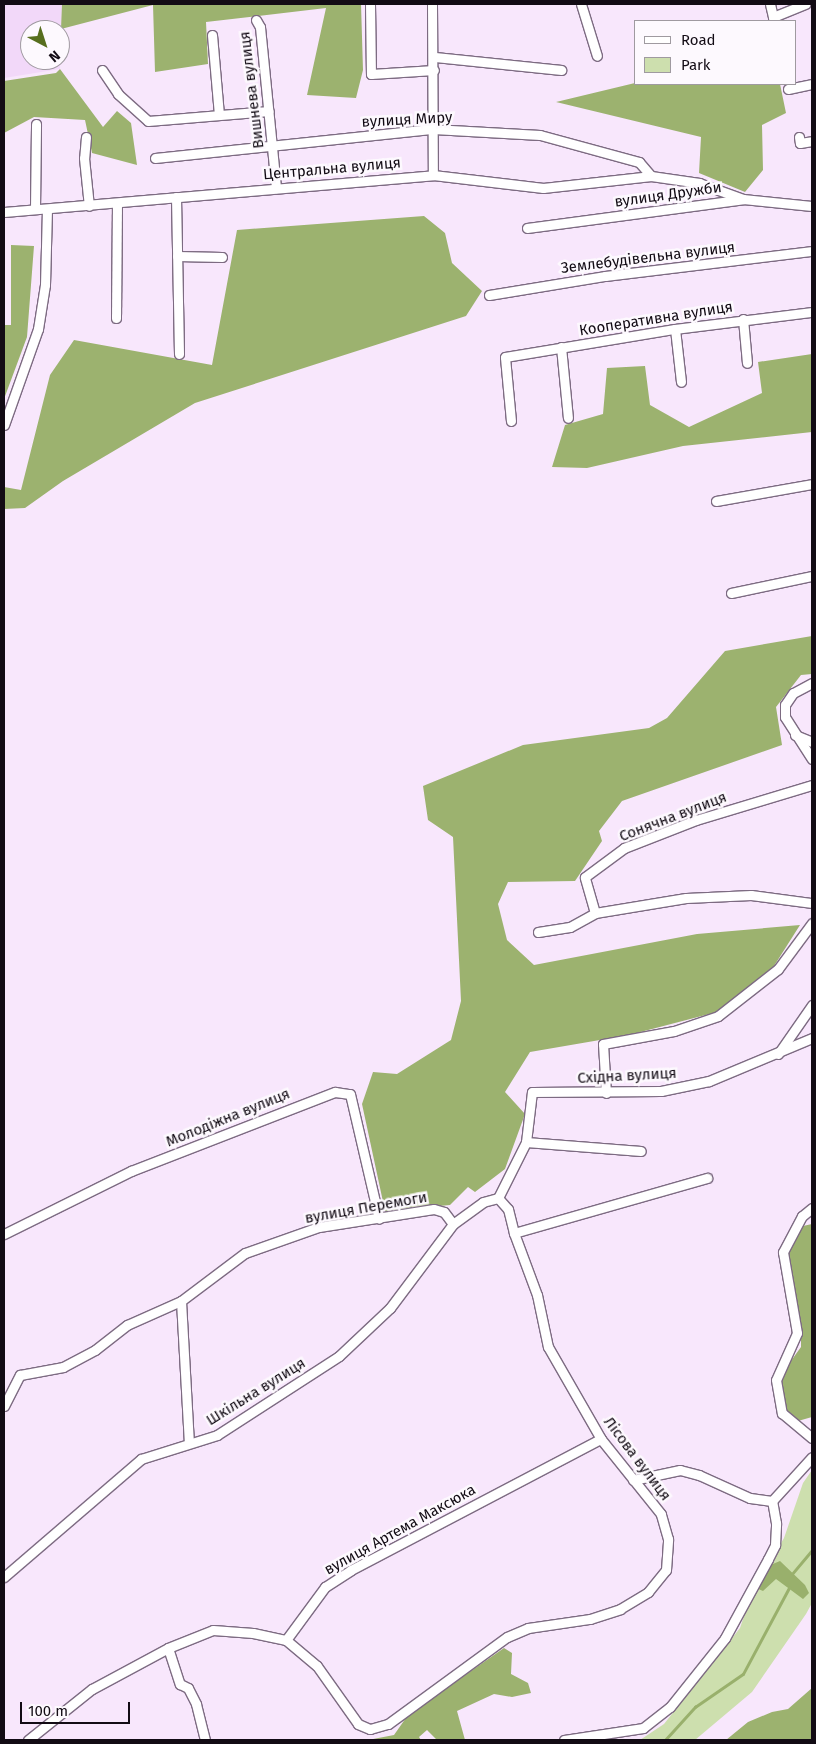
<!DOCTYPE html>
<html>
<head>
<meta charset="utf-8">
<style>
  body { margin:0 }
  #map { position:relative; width:816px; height:1744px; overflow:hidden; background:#f8e7fc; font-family:"Fira Sans",sans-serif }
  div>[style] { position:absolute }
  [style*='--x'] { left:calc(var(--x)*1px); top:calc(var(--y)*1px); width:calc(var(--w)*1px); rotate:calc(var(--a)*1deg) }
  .built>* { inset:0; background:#f2d8f9 }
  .green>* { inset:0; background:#cddfae }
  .forest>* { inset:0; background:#9cb26f }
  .water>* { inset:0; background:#99b06c }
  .stream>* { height:2.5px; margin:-1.25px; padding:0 1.25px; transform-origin:1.25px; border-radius:1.25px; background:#99b06c }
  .roads { filter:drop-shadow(1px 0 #7d6b82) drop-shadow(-1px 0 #7d6b82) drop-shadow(0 1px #7d6b82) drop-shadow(0 -1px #7d6b82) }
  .minor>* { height:9px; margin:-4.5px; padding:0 4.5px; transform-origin:4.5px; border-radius:4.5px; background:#fff }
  span { translate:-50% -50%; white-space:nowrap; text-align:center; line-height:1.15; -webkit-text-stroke:5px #fdf9fe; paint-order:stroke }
  .street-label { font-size:15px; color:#120b14 }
  .frame { position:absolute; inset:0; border:5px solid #120b14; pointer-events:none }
  .legend { position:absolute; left:634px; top:20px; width:162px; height:65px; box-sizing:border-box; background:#fdf9fe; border:1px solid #9f9aa0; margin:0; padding:6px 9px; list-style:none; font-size:15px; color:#120b14 }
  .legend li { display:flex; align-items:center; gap:10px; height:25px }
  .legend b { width:25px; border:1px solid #9f9aa0 }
  .north { position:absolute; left:20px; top:20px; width:50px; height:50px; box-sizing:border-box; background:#fdf9fe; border:1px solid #9f9aa0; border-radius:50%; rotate:140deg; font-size:14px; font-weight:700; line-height:20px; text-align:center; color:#120b14 }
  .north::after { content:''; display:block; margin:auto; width:18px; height:22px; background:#576e1e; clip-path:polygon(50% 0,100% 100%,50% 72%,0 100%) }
  .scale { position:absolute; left:20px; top:1702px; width:110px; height:22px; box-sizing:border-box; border:2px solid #120b14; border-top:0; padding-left:6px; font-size:15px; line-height:18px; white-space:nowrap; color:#120b14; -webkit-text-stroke:4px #fdf9fe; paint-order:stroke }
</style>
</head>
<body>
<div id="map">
  <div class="built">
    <i style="clip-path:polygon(evenodd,4px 4px,62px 4px,60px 69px,4px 78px,4px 4px,30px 30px,60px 30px,60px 60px,30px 60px,30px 30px)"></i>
  </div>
  <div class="green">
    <i style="clip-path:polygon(812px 1470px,812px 1603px,806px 1614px,752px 1692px,695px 1740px,640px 1740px,664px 1724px,740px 1628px,753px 1589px,784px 1538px,803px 1483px)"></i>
  </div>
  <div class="forest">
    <i style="clip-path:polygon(62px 4px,361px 4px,363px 70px,356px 98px,307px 95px,326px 8px,206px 22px,208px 64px,155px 72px,153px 5px,61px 29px)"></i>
    <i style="clip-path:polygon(60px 69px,103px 127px,117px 111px,131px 123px,137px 165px,92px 153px,85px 120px,34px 117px,4px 133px,4px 81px,56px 73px)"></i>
    <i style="clip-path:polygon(635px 83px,780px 84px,786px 113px,762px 125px,763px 170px,745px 192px,699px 173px,701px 137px,556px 102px)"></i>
    <i style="clip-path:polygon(424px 216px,445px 233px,452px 263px,482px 291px,466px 316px,195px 403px,63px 481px,25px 508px,4px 509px,4px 487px,21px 490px,50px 375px,74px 340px,212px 365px,237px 230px)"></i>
    <i style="clip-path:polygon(11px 245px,34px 246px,27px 337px,4px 399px,4px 325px,11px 325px)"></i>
    <i style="clip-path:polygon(812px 354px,812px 432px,683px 446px,587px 468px,552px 467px,565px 425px,603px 414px,607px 368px,645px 366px,650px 405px,689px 427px,762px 393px,758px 362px)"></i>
    <i style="clip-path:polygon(812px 636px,812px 674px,801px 675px,776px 707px,782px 745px,622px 801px,599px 831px,602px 841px,575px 881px,508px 882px,498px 904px,507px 940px,534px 965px,697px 934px,800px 925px,774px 966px,717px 1012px,629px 1035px,530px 1052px,505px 1092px,525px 1114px,505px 1169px,475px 1192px,468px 1187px,450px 1205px,385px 1211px,362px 1104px,373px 1072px,397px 1074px,451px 1040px,461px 1001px,453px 837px,428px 820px,423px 786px,523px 745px,649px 728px,667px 718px,725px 651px)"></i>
    <i style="clip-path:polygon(812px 1224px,812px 1417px,798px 1421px,786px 1410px,779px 1391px,788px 1365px,801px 1347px,801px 1327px,787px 1252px,803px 1226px)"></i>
    <i style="clip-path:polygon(504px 1648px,512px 1653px,511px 1674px,528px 1683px,531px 1693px,512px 1697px,494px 1694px,457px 1711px,465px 1740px,437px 1740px,427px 1730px,419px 1737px,421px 1740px,368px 1740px,394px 1735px,408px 1715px)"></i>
    <i style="clip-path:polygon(812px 1688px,812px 1740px,726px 1740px,748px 1722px,772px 1712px,788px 1709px)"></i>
  </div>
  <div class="water">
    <i style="clip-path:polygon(780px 1561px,805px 1585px,809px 1593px,803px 1599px,776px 1579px,763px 1591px,756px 1588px,768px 1566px)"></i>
  </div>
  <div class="stream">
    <i style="--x:792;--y:1574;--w:31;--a:-50"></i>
    <i style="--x:665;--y:1740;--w:45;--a:-47.7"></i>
    <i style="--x:695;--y:1707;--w:58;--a:-34.5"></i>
    <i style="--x:743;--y:1674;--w:98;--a:-61.9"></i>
  </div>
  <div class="roads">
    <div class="minor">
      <i style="--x:370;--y:4;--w:70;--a:89.2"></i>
      <i style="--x:371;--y:74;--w:63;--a:-3.6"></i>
      <i style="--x:432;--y:4;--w:171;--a:89.7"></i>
      <i style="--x:581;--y:4;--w:54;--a:72.9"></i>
      <i style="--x:770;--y:4;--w:17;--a:77"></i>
      <i style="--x:773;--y:17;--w:35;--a:-22"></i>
      <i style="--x:256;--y:20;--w:8;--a:60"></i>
      <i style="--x:260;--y:27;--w:162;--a:84.3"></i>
      <i style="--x:212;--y:35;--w:80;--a:85"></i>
      <i style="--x:435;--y:57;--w:127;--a:5.9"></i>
      <i style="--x:102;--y:70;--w:29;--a:56"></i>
      <i style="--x:118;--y:94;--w:40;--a:42"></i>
      <i style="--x:148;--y:121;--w:121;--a:-4.7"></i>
      <i style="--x:788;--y:89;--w:25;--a:-12"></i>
      <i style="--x:86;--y:137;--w:21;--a:95"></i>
      <i style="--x:84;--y:158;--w:48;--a:84.1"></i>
      <i style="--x:799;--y:137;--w:6;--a:81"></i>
      <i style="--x:800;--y:143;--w:12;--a:-9"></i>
      <i style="--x:155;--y:158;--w:280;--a:-6"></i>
      <i style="--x:433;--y:129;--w:107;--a:3.2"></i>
      <i style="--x:540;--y:135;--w:103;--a:15.3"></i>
      <i style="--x:639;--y:162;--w:18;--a:49"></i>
      <i style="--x:176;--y:197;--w:157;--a:88.9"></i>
      <i style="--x:35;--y:209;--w:85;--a:-89.3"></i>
      <i style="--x:4;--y:212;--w:431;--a:-4.9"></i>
      <i style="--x:433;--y:175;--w:111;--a:6.7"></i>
      <i style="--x:543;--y:188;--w:109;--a:-6.3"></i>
      <i style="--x:651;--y:176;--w:49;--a:8.3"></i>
      <i style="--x:699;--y:183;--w:47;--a:20"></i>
      <i style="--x:527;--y:228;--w:218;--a:-7.6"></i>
      <i style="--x:743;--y:199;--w:69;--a:5.8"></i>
      <i style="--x:177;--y:256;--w:45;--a:1.3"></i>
      <i style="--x:489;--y:295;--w:118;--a:-9.3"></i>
      <i style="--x:605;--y:276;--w:209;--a:-6.9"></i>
      <i style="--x:116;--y:318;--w:114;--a:-89.5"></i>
      <i style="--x:743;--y:319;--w:44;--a:84.8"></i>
      <i style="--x:675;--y:329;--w:53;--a:83.5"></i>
      <i style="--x:561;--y:347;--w:71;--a:84.4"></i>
      <i style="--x:511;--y:421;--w:64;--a:-95.4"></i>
      <i style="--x:505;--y:357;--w:172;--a:-9.4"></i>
      <i style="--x:675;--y:329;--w:138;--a:-7.1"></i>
      <i style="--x:4;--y:425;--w:102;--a:-70.5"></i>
      <i style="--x:38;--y:329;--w:45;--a:-81"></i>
      <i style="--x:45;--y:285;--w:76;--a:-88.5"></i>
      <i style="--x:716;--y:501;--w:97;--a:-10"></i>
      <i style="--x:731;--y:593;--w:83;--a:-11.9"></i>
      <i style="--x:812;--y:683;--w:21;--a:152"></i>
      <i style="--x:793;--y:693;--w:14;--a:124"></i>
      <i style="--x:785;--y:705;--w:12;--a:90"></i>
      <i style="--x:785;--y:717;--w:50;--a:57.3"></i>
      <i style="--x:795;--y:735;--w:18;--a:22"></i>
      <i style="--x:595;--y:913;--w:37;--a:-106"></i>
      <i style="--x:585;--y:877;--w:49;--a:-36.6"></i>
      <i style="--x:624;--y:848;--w:77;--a:-21.3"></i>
      <i style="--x:696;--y:820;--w:121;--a:-16.8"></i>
      <i style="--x:538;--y:932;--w:32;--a:-9"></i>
      <i style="--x:570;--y:927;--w:29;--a:-29"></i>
      <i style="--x:595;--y:913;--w:92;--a:-9.4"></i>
      <i style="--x:686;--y:898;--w:65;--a:-2.6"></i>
      <i style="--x:751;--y:895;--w:62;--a:7.5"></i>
      <i style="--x:778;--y:1054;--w:60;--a:-55.2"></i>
      <i style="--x:606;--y:1093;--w:49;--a:-93.5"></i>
      <i style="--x:603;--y:1044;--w:72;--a:-10.4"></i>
      <i style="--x:674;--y:1031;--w:46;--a:-18.8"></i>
      <i style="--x:718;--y:1016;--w:76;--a:-38.1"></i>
      <i style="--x:778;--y:969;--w:57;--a:-53.5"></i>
      <i style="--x:526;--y:1142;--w:115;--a:4.5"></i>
      <i style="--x:498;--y:1198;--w:63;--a:-63.4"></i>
      <i style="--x:526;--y:1142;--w:50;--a:-83.2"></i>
      <i style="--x:532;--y:1092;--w:129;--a:-0.4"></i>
      <i style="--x:661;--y:1091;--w:49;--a:-11.8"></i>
      <i style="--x:709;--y:1081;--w:112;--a:-22.7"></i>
      <i style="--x:498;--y:1198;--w:15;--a:48"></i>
      <i style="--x:508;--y:1209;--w:25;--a:76"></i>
      <i style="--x:812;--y:1208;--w:13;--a:141"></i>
      <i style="--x:802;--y:1216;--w:41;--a:117.8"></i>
      <i style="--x:783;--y:1252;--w:82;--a:80.2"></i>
      <i style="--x:797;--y:1333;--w:51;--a:114.1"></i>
      <i style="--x:776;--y:1380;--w:34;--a:80"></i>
      <i style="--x:782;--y:1413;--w:39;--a:40"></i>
      <i style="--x:4;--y:1234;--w:142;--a:-26.4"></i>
      <i style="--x:131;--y:1171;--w:219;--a:-21.2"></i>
      <i style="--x:335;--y:1092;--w:15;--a:8"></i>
      <i style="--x:350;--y:1094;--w:128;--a:76.9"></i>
      <i style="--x:181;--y:1301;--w:142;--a:86.8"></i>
      <i style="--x:4;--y:1406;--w:35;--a:-63"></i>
      <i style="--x:20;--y:1375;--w:44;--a:-10.5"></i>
      <i style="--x:63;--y:1367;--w:36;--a:-28"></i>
      <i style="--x:95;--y:1350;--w:41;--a:-38"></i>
      <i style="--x:127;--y:1325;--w:59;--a:-24"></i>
      <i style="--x:181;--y:1301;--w:80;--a:-36.9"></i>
      <i style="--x:245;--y:1253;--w:78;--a:-19.4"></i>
      <i style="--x:319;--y:1227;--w:116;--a:-8.9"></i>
      <i style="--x:434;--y:1209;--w:10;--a:17"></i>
      <i style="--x:444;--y:1212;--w:15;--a:53"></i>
      <i style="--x:633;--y:1480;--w:48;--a:-12"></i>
      <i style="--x:680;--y:1470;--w:20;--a:15"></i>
      <i style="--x:699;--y:1475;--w:56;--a:24.3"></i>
      <i style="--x:750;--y:1498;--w:22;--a:8"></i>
      <i style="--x:772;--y:1501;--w:59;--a:-47.7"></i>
      <i style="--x:4;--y:1577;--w:181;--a:-40.7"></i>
      <i style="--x:141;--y:1459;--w:80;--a:-17.5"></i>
      <i style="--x:217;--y:1435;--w:145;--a:-32.9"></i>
      <i style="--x:339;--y:1356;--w:70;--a:-43.3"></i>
      <i style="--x:390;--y:1308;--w:105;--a:-53.1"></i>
      <i style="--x:453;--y:1224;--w:37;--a:-36"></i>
      <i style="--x:483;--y:1202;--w:16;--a:-15"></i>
      <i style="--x:286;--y:1640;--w:40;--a:40"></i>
      <i style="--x:317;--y:1666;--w:71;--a:54.7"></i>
      <i style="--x:358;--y:1724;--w:13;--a:23"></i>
      <i style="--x:370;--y:1729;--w:19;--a:-16"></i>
      <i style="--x:388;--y:1724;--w:147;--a:-36.2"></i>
      <i style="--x:507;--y:1637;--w:23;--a:-23"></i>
      <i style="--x:528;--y:1628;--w:63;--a:-8.3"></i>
      <i style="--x:590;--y:1619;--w:32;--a:-18"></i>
      <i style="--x:620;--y:1609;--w:33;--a:-31"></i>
      <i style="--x:648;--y:1592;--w:28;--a:-51"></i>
      <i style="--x:666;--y:1570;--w:31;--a:-86"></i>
      <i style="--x:668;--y:1539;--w:26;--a:-106"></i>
      <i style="--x:661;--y:1514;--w:96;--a:-128.7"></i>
      <i style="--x:601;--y:1439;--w:106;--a:-119.9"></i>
      <i style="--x:548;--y:1347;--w:53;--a:-101.9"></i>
      <i style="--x:537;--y:1295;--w:66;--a:-110.4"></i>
      <i style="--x:514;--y:1233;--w:201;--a:-15.9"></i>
      <i style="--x:168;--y:1648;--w:38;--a:72"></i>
      <i style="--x:180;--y:1684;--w:9;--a:27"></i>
      <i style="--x:188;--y:1688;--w:18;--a:63"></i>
      <i style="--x:196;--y:1704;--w:37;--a:76"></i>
      <i style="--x:28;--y:1740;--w:82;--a:-38.6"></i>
      <i style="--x:92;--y:1689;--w:86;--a:-28.3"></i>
      <i style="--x:168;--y:1648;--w:48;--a:-21.8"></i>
      <i style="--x:213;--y:1630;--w:40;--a:4.3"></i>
      <i style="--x:253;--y:1633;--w:34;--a:12"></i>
      <i style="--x:286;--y:1640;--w:66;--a:-53.7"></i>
      <i style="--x:325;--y:1587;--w:31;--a:-33"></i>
      <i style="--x:351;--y:1570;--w:282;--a:-27.7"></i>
      <i style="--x:564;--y:1740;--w:80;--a:-8.6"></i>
      <i style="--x:643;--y:1728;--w:34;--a:-38"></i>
      <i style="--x:670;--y:1707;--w:88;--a:-51.4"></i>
      <i style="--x:725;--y:1638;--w:90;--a:-61.4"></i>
      <i style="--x:768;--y:1559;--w:16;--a:-63"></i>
      <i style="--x:775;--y:1545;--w:22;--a:-87"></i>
      <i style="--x:776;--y:1523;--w:22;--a:-100"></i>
    </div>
  </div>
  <div class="street-label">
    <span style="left:252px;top:90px;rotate:-97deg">Вишнева вулиця</span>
    <span style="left:407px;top:120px;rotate:-3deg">вулиця Миру</span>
    <span style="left:332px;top:169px;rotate:-5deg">Центральна вулиця</span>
    <span style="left:668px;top:195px;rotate:-8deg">вулиця Дружби</span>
    <span style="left:648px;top:258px;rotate:-7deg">Землебудівельна вулиця</span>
    <span style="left:656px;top:319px;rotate:-9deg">Кооперативна вулиця</span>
    <span style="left:673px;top:817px;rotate:-21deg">Сонячна вулиця</span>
    <span style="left:627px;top:1076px;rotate:-3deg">Східна вулиця</span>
    <span style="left:228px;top:1118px;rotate:-22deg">Молодіжна вулиця</span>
    <span style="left:366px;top:1208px;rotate:-10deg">вулиця Перемоги</span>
    <span style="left:256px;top:1392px;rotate:-32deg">Шкільна вулиця</span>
    <span style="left:637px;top:1459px;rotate:53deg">Лісова вулиця</span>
    <span style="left:400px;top:1530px;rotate:-29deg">вулиця Артема Максюка</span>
  </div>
  <div class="frame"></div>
  <ul class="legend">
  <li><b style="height:6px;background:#fff"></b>Road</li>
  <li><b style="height:14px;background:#cddfae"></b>Park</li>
  </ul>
  <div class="north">N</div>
  <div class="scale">100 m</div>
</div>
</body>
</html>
